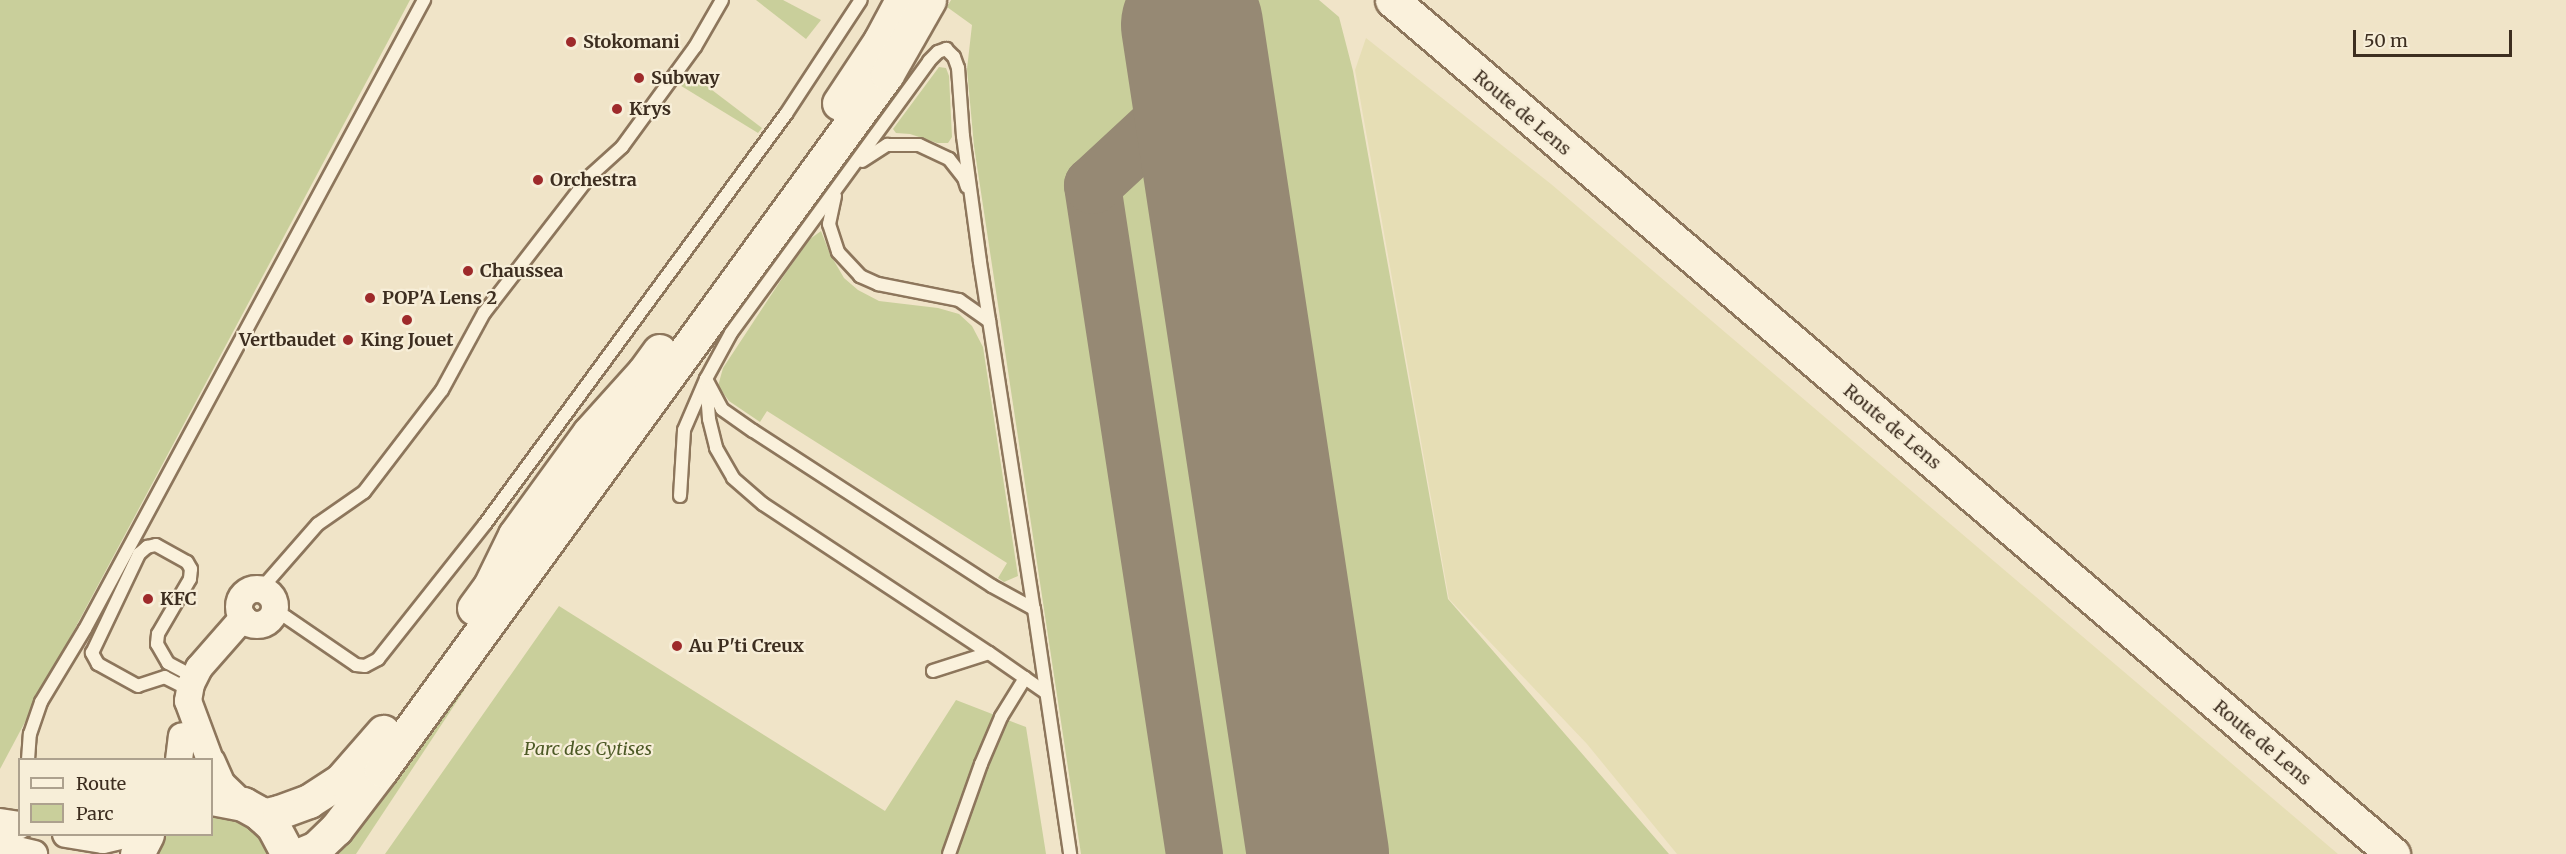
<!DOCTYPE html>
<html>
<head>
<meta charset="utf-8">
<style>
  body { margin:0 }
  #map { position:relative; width:2566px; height:854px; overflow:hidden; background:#f0e4c8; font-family:Merriweather,serif }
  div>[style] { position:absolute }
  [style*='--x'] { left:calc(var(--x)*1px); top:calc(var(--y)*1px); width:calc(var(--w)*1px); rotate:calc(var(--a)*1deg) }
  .farmland>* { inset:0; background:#e6deb5 }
  .green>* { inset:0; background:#c9cf9b }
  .taxiway>* { height:57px; margin:-28.5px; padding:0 28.5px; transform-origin:28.5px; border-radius:28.5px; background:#968974 }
  .runway>* { height:142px; margin:-71px; padding:0 71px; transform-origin:71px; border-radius:71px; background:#968974 }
  .roads { filter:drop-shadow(2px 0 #8d765c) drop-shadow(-2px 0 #8d765c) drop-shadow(0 2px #8d765c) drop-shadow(0 -2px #8d765c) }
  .lane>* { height:12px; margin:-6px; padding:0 6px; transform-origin:6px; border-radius:6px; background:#faf1dc }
  .street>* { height:26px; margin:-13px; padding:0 13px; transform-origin:13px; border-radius:13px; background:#faf1dc }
  .street>.ring { margin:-13px; padding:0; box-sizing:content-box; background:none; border:26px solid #faf1dc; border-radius:50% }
  .secondary>* { height:33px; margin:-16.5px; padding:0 16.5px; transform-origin:16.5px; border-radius:16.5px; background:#faf1dc }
  .dots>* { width:16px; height:16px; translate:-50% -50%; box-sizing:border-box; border:3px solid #f7eed8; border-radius:50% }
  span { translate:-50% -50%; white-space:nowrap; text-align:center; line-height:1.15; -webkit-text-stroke:4.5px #f7eed8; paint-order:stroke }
  .poi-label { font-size:18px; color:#3d2e20; font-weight:700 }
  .left { translate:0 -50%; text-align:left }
  .right { translate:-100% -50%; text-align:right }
  .street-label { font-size:18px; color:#3d2e20 }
  .park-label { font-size:18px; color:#4d5a26; font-style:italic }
  .legend { position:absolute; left:18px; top:758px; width:195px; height:78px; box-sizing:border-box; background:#f7eed8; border:2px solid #ada18e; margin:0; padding:8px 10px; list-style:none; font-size:18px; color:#3d2e20 }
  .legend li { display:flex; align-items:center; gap:12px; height:30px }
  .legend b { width:30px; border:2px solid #ada18e }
  .scale { position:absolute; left:2353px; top:30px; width:159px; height:27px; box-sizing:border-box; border:3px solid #3d2e20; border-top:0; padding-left:8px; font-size:18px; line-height:21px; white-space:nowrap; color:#3d2e20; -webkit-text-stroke:4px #f7eed8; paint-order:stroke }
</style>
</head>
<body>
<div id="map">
  <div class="farmland">
    <i style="clip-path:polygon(1366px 38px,1551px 184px,2338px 854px,1677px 854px,1587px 744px,1449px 599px,1355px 70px)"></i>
  </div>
  <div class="green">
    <i style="clip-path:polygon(0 0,410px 0,0 769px)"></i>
    <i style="clip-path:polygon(756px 0,783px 0,821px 20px,806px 39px)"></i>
    <i style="clip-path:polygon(951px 0,1319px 0,1339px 17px,1353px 71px,1448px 599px,1669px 854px,1081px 854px,974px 146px,967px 69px,972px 25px,947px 7px)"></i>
    <i style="clip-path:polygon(939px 67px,946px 68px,949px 76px,952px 137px,948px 143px,937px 143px,910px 134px,896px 133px,893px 129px)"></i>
    <i style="clip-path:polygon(687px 71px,762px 128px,758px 133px,678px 84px)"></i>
    <i style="clip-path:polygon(821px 231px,830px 254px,844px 278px,858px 290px,879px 301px,938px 308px,959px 314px,972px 326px,983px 347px,1018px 576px,1004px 582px,998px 578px,1007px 563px,767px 411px,760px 422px,729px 401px,718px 386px,723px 368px,785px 274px,810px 239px)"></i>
    <i style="clip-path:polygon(553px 556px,356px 854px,329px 854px)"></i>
    <i style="clip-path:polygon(559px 606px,885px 811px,956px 700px,1026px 727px,1046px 854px,385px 854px)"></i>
    <i style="clip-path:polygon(212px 812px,247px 820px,275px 854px,154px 854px,166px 835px,212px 834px)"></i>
  </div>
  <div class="taxiway">
    <i style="--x:1194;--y:854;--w:677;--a:-98.67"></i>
    <i style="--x:1092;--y:185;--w:149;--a:-42.8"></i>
  </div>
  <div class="runway">
    <i style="--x:1192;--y:25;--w:839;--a:81.36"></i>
  </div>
  <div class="roads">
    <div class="lane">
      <i style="--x:862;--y:161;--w:30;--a:-33"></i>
      <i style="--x:887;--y:145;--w:32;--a:0"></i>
      <i style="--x:919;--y:145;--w:33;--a:25"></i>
      <i style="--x:949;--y:159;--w:24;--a:52"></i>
      <i style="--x:964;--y:178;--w:9;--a:72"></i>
      <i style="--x:835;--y:196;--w:29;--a:102"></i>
      <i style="--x:829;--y:224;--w:29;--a:72"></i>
      <i style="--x:838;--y:252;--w:33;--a:47"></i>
      <i style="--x:860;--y:276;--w:20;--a:24"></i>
      <i style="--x:878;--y:284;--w:83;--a:11.2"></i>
      <i style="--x:959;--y:300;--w:37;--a:35"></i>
      <i style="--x:680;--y:496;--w:66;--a:-86.5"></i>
      <i style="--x:684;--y:430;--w:56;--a:-66.7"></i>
      <i style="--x:706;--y:379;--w:40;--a:85.7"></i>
      <i style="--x:709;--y:419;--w:30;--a:76"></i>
      <i style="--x:716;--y:448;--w:34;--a:60"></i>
      <i style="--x:733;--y:478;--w:40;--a:41"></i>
      <i style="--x:763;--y:504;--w:271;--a:33.4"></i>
      <i style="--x:989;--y:653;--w:59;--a:162.2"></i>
      <i style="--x:261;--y:589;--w:86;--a:-48.8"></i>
      <i style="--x:318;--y:524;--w:56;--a:-34.8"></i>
      <i style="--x:364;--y:492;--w:128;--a:-52.6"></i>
      <i style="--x:442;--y:390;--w:88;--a:-61.4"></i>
      <i style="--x:484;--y:313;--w:173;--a:-52.3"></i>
      <i style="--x:590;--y:176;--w:43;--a:-42.2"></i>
      <i style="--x:622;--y:147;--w:124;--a:-53.9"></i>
      <i style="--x:695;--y:47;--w:54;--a:-60.1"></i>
      <i style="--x:1034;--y:609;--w:48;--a:-151.3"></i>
      <i style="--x:992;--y:586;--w:285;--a:-147"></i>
      <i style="--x:753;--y:431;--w:38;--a:-145"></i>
      <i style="--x:722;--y:409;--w:34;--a:-118"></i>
      <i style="--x:706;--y:379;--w:52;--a:-61.5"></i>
      <i style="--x:731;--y:333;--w:336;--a:-53.9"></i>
      <i style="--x:929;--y:61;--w:13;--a:-45"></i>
      <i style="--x:938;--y:52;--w:9;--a:-21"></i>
      <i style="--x:946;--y:49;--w:11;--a:45"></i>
      <i style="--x:954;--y:57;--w:12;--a:70"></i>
      <i style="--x:958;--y:68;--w:68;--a:85.8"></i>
      <i style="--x:963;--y:136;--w:127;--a:82.3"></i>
      <i style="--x:980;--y:262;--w:351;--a:81.2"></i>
      <i style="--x:1034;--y:609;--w:248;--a:81.6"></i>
      <i style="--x:273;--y:614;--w:13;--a:13"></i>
      <i style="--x:286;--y:617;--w:85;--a:34.4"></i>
      <i style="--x:356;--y:665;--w:9;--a:6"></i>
      <i style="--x:365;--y:666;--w:15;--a:-28"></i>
      <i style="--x:378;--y:659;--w:172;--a:-51.6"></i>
      <i style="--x:485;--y:524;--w:509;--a:-53.72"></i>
      <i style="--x:786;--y:114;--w:136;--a:-56.7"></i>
      <i style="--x:989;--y:653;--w:68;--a:34.9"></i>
      <i style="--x:190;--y:690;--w:28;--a:-153"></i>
      <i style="--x:165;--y:677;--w:28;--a:162"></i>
      <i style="--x:138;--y:686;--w:46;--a:-151.2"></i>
      <i style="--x:98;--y:664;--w:13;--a:-119"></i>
      <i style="--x:92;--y:653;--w:110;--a:-64.6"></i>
      <i style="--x:139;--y:554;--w:11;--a:-41"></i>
      <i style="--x:147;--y:547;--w:9;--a:-13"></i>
      <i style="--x:156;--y:545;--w:35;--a:29"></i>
      <i style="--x:187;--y:562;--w:8;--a:60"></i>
      <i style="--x:191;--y:569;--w:10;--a:96"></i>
      <i style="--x:190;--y:579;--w:64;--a:120.2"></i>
      <i style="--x:158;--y:634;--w:10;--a:96"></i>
      <i style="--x:157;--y:644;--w:22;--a:60"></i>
      <i style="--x:168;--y:663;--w:30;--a:28"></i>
      <i style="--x:28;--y:760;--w:26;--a:-86"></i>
      <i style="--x:30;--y:734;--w:34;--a:-71"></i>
      <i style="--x:41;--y:702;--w:85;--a:-58.9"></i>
      <i style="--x:85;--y:629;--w:715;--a:-61.68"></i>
      <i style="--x:949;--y:854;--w:96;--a:-70.4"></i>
      <i style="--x:981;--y:764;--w:51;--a:-66.9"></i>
      <i style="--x:1001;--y:717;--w:46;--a:-58.4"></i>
    </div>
    <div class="street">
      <i class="ring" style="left:239px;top:589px;width:10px;height:10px"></i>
      <i style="--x:179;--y:760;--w:24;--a:-83"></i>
      <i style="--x:210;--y:760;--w:63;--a:-110.4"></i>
      <i style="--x:188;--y:701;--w:17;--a:-80"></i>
      <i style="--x:191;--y:684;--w:18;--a:-63"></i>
      <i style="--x:199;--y:668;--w:67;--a:-48.7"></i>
      <i style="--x:212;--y:762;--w:24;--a:66"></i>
      <i style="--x:222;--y:784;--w:29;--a:44"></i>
      <i style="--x:0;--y:822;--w:20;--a:9"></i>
      <i style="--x:66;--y:834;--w:37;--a:9"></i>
      <i style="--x:103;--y:840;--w:27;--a:-13"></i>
      <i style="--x:0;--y:846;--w:35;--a:13"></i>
    </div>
    <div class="secondary">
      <i style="--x:1392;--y:0;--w:1316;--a:40.47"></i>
      <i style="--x:839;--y:103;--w:74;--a:-56.5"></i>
      <i style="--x:880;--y:41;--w:47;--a:-61.8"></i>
      <i style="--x:474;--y:608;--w:27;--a:-54"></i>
      <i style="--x:490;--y:586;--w:57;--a:-63.9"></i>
      <i style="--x:515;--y:535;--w:126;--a:-54"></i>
      <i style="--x:589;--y:433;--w:82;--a:-48"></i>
      <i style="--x:644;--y:372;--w:26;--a:-54"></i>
      <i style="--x:212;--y:798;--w:32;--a:11"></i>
      <i style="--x:243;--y:804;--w:18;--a:29"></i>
      <i style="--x:259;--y:813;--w:19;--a:43"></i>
      <i style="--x:273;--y:826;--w:32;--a:62"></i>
      <i style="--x:262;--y:816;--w:17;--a:-13"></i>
      <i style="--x:279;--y:812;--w:32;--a:-20"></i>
      <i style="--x:309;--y:801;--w:38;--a:-33"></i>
      <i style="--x:341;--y:780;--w:64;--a:-48.8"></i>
      <i style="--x:137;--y:854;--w:22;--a:-63"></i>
      <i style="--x:302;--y:854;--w:15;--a:-23"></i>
      <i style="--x:316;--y:848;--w:28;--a:-44"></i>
      <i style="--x:336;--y:829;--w:74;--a:-52.7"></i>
      <i style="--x:381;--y:770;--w:860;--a:-53.98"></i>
      <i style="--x:887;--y:74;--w:85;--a:-60.4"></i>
    </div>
  </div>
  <div class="dots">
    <i style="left:571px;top:42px;background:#9e2a2b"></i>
    <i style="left:639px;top:78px;background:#9e2a2b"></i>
    <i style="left:617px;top:109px;background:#9e2a2b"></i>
    <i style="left:538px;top:180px;background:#9e2a2b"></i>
    <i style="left:468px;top:271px;background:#9e2a2b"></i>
    <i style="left:370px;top:298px;background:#9e2a2b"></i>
    <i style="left:407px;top:320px;background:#9e2a2b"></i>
    <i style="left:348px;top:340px;background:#9e2a2b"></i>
    <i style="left:148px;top:599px;background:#9e2a2b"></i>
    <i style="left:677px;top:646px;background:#9e2a2b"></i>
  </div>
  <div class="poi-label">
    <span class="left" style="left:583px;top:42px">Stokomani</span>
    <span class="left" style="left:651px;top:78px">Subway</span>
    <span class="left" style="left:629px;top:109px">Krys</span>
    <span class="left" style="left:550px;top:180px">Orchestra</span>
    <span class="left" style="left:480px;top:271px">Chaussea</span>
    <span class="left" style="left:382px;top:298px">POP'A Lens 2</span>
    <span class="right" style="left:336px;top:340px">Vertbaudet</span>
    <span style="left:407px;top:340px">King Jouet</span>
    <span class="left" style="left:160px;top:599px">KFC</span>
    <span class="left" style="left:689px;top:646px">Au P'ti Creux</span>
  </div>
  <div class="street-label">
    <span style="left:1522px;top:113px;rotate:40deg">Route de Lens</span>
    <span style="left:1892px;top:427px;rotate:40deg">Route de Lens</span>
    <span style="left:2262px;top:743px;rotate:40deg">Route de Lens</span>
  </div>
  <div class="park-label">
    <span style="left:588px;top:749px">Parc des Cytises</span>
  </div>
  <ul class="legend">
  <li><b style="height:8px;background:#faf1dc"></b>Route</li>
  <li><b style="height:16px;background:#c9cf9b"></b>Parc</li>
  </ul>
  <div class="scale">50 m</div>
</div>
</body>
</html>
